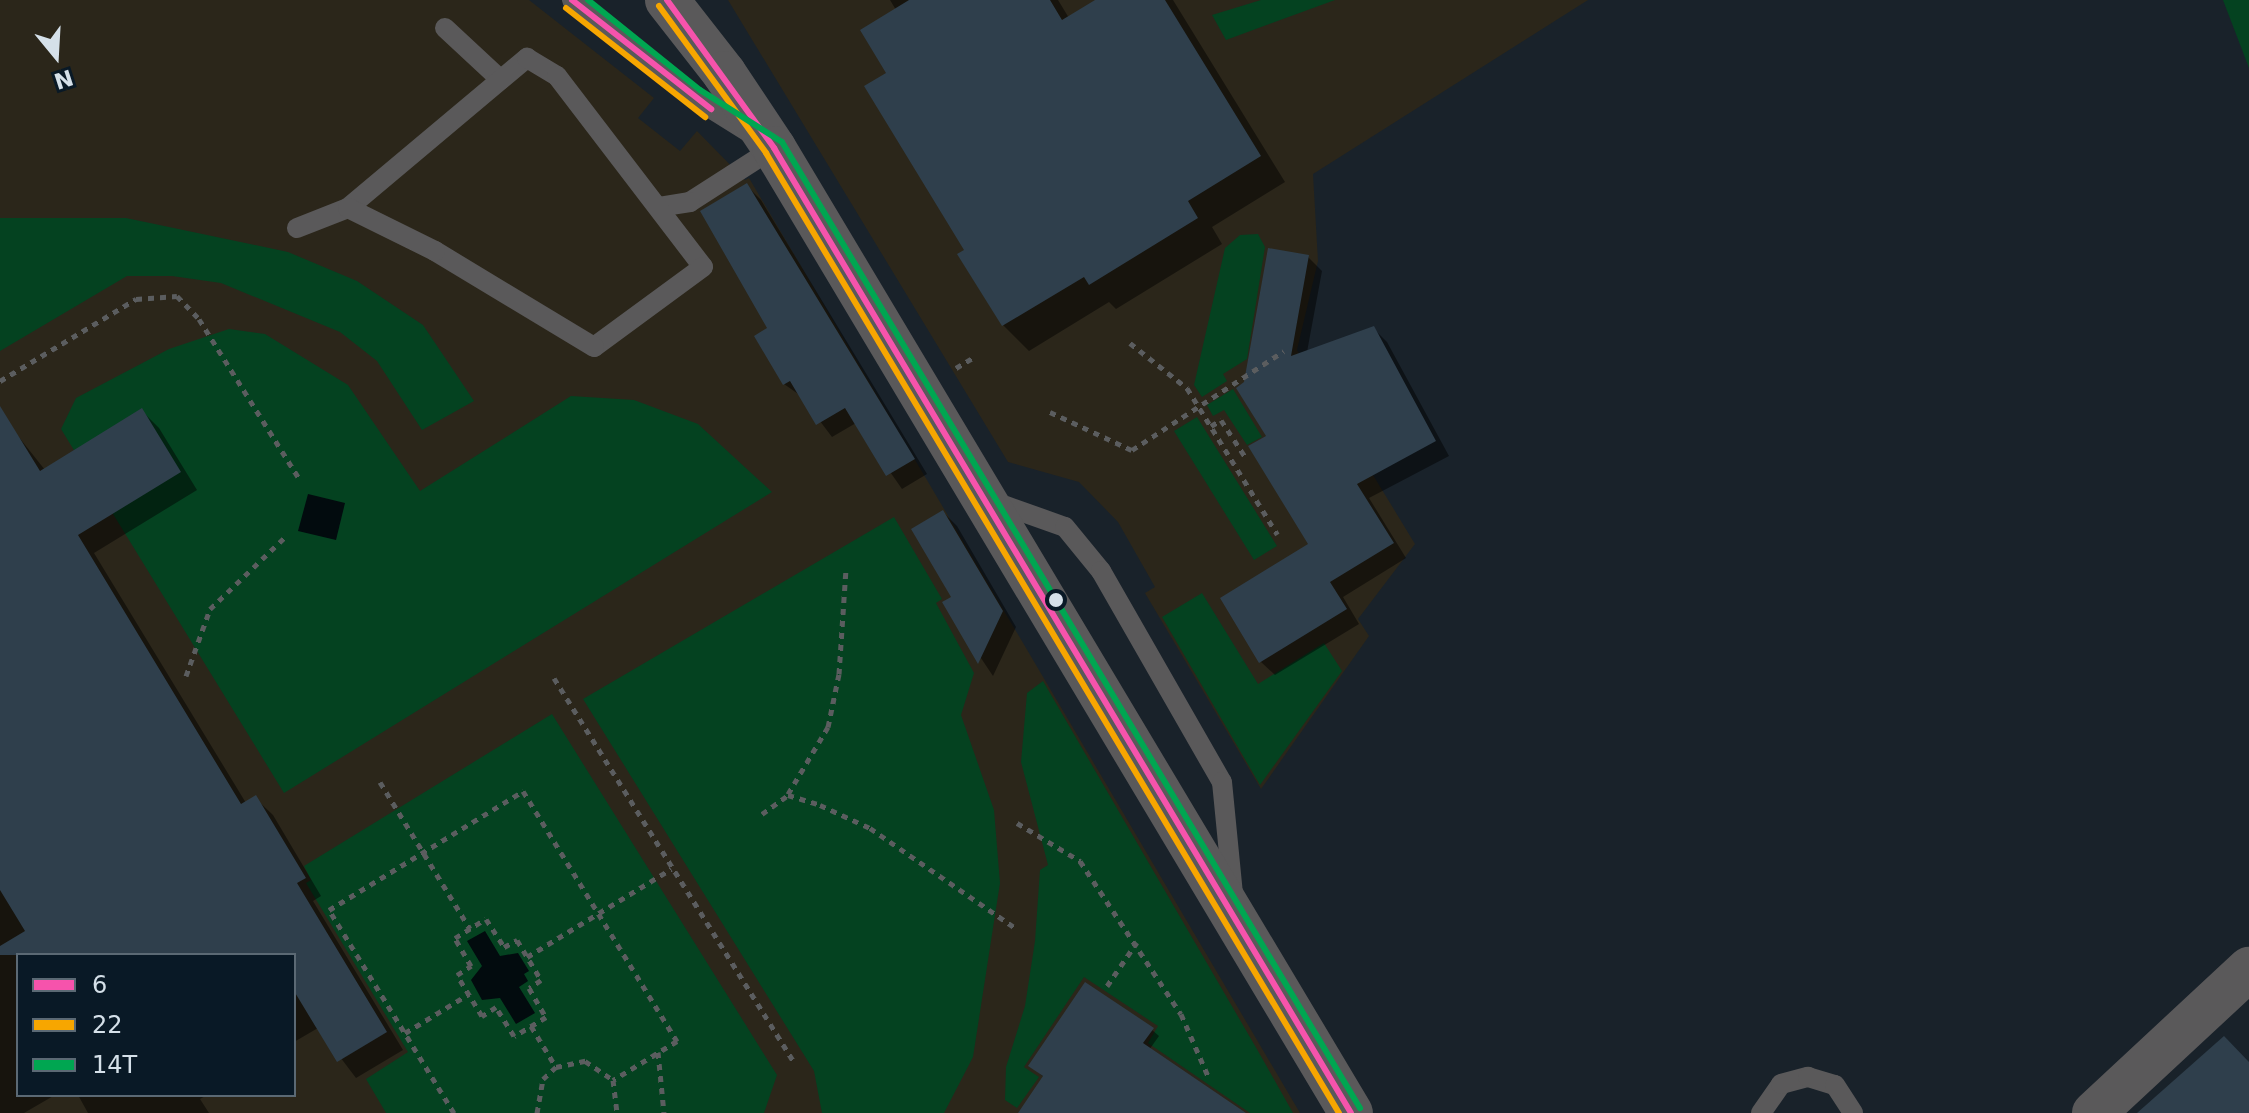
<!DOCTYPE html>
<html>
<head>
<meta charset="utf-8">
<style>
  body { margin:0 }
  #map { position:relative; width:2249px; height:1113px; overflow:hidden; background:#19222a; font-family:"DejaVu Sans",sans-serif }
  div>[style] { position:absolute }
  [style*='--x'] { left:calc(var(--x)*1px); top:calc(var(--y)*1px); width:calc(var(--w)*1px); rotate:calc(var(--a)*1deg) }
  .medical>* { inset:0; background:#2b261a }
  .green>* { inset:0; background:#044220 }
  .water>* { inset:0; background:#020b0e }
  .shadow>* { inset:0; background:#0007 }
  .building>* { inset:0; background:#2f3f4c }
  .path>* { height:5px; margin-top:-2.5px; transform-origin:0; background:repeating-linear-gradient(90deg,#5b5d5f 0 6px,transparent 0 12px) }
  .service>* { height:20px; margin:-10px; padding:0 10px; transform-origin:10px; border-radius:10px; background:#5a595a }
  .tertiary>* { height:44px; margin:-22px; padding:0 22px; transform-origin:22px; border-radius:22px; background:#5a595a }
  .bus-1>* { height:6px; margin:-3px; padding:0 3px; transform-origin:3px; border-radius:3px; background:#f653ac }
  .bus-2>* { height:6px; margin:-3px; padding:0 3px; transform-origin:3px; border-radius:3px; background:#f7a600 }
  .bus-3>* { height:6px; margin:-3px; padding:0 3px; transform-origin:3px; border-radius:3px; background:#00a651 }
  .dots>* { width:22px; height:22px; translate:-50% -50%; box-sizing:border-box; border:4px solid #091926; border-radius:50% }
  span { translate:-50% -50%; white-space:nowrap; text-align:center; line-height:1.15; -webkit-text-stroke:7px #091926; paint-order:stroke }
  .legend { position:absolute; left:16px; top:953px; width:280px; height:144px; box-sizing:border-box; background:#091926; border:2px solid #5b6974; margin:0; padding:10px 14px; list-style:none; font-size:24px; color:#d5e0e9 }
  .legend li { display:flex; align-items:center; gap:16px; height:40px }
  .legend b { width:40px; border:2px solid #5b6974 }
  .north { position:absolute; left:16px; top:16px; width:80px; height:80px; -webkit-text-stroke:6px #091926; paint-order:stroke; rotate:162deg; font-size:22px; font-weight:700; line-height:32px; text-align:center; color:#d5e0e9 }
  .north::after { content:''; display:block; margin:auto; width:28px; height:36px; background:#d5e0e9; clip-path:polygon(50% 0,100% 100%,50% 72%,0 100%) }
</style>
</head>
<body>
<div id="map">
  <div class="medical">
    <i style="clip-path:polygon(evenodd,0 0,529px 0,654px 98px,638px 118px,680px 151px,697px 131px,745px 180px,749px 178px,1300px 1113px,0 1113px,0 0,18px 955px,294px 955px,294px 1095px,18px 1095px,18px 955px)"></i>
    <i style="clip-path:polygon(728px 0,1588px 0,1313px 174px,1318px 261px,1297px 350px,1415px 544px,1358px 619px,1369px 636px,1261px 789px,1145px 593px,1155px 587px,1118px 522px,1079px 482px,1008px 462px)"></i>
  </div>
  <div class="green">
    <i style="clip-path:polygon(1261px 0,1335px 0,1226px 40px,1212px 15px)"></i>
    <i style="clip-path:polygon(2223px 0,2249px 0,2249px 68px)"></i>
    <i style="clip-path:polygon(0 218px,126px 218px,288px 252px,357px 281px,423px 325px,474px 401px,422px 430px,377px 361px,340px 332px,221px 283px,172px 276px,127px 276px,0 351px)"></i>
    <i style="clip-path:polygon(1258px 234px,1265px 247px,1247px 359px,1223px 374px,1227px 381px,1202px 397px,1194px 385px,1225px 248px,1240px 235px)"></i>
    <i style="clip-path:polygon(229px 329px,265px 334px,348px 385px,420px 491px,571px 396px,634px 400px,698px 424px,772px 492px,284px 793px,61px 429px,76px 398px,169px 349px)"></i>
    <i style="clip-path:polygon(1233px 389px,1262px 437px,1247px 445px,1224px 410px,1213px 416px,1207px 405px)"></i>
    <i style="clip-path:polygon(1197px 417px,1277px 546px,1254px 560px,1174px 431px)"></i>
    <i style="clip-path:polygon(894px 517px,942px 599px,936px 603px,974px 673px,961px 715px,994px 810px,1000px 883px,973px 1057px,944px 1113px,822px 1113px,814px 1071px,583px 699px)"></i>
    <i style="clip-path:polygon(1202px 593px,1258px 684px,1324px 643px,1342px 671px,1260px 785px,1162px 617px)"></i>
    <i style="clip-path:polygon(1043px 681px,1258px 1051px,1293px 1113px,1250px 1113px,1148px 1043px,1158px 1026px,1084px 977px,1024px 1067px,1039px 1077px,1017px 1108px,1005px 1100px,1006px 1067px,1025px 1006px,1035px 941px,1040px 870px,1048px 865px,1021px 762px,1027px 693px)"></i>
    <i style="clip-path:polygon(552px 714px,777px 1075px,764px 1113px,386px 1113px,366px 1079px,408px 1052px,306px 883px,311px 880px,304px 866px)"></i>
  </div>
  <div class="water">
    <i style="clip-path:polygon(308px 494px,345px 503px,336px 540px,298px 531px)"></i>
    <i style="clip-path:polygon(485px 931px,500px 956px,518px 953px,529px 971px,524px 974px,528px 981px,519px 987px,535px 1013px,516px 1024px,500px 998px,482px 1000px,471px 980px,482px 966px,467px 941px)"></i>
  </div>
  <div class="shadow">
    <i style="clip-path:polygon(890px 0,1058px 0,1069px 18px,1099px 0,1173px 0,1285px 182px,1212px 227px,1222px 244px,1116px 309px,1109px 302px,1029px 351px,1003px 325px,960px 254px,967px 250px,888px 73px,896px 10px)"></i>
    <i style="clip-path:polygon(747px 186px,761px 200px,927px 474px,902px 489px,856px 423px,832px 437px,801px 396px,784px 384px)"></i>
    <i style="clip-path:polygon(1308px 257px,1322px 271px,1307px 352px,1373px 328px,1387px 342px,1449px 456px,1369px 498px,1406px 558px,1343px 597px,1359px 624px,1275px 675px,1261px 662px,1311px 545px,1246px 384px)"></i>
    <i style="clip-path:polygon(142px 411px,159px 428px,197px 490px,94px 553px,246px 803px,255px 798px,273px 815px,321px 896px,313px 901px,403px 1050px,356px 1078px,318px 1028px,294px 1042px,294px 955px,18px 955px,18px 1095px,55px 1095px,24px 1113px,0 1113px,0 439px,14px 431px,45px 470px)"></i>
    <i style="clip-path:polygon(943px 512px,957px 526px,1016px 627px,993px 676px,944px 603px,954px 597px)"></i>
    <i style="clip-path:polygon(1152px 1030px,1159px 1036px,1149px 1050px,1242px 1113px,1021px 1113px,1045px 1078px,1030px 1066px)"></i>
    <i style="clip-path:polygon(78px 1095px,207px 1095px,200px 1099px,209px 1113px,88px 1113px)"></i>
  </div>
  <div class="building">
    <i style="clip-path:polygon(909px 0,1050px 0,1062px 20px,1095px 0,1165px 0,1261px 156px,1188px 201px,1198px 218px,1089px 285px,1084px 277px,1002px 326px,957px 254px,964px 250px,864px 86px,886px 73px,860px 30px)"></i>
    <i style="clip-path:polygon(747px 183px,915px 459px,886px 476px,845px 408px,816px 425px,790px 381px,783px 385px,754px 336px,767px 328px,700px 211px)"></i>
    <i style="clip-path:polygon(1268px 248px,1309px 255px,1291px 356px,1374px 326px,1436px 441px,1357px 484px,1394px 543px,1330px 582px,1347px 609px,1259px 663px,1220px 598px,1308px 544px,1248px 446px,1266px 436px,1236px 388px,1244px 382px)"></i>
    <i style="clip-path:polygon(0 406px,40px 471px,142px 408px,181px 472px,78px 535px,241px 804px,256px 795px,306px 878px,297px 883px,387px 1032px,337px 1062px,294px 991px,294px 955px,0 955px,0 946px,25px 931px,0 890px)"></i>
    <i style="clip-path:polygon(943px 510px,1003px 611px,978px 664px,942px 602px,951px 597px,911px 529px)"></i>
    <i style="clip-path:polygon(1085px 982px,1154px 1028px,1143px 1043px,1246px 1113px,1018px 1113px,1043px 1076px,1028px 1066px)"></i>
    <i style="clip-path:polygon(2224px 1036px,2249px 1062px,2249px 1113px,2137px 1113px)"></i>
  </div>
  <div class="path">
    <i style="--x:1130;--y:343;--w:73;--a:38.3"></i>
    <i style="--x:1187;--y:388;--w:172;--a:58.3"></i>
    <i style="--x:956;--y:368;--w:21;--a:-31"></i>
    <i style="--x:0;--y:381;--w:159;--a:-31.1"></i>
    <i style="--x:136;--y:299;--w:41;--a:-4.2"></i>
    <i style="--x:177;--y:296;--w:32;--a:46"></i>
    <i style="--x:199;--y:319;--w:190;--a:57.9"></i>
    <i style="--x:1050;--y:412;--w:90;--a:24.9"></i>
    <i style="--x:1132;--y:450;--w:181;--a:-33.1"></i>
    <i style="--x:1211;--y:426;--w:12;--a:-31"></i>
    <i style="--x:1221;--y:420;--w:45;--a:56.7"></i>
    <i style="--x:186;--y:676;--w:71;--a:-70.3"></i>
    <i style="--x:210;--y:609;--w:104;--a:-43.8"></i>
    <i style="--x:554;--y:678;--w:455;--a:58"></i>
    <i style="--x:380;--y:782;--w:172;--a:58.5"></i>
    <i style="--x:788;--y:794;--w:78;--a:-59.2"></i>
    <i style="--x:828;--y:727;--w:54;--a:-78.3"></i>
    <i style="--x:839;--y:674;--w:106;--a:-86.2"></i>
    <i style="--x:762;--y:814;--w:32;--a:-36"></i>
    <i style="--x:788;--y:795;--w:34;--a:17"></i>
    <i style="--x:820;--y:805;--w:55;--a:24.7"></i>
    <i style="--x:870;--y:828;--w:178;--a:34.5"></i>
    <i style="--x:1017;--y:823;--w:74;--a:31.1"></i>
    <i style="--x:1080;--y:861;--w:183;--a:56.6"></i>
    <i style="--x:1181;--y:1014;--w:70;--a:66.4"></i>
    <i style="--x:486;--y:919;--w:33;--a:57"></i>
    <i style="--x:504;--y:947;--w:15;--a:-28"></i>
    <i style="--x:517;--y:940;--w:47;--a:59"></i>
    <i style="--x:541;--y:980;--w:14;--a:146"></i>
    <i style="--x:529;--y:988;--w:34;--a:60"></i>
    <i style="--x:546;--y:1017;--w:37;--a:149"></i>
    <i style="--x:514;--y:1036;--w:34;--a:-122"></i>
    <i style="--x:496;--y:1007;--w:17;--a:147"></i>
    <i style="--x:482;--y:1016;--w:48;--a:-121.4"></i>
    <i style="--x:457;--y:975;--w:17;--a:-33"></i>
    <i style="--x:471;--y:966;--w:32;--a:-120"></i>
    <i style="--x:455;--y:938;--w:36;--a:-32"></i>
    <i style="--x:527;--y:957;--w:169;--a:-31.4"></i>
    <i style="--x:1107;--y:986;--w:53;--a:-55.7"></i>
    <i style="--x:531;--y:1026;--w:48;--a:58.6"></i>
    <i style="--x:405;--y:1033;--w:75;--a:-31.4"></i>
    <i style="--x:658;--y:1052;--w:61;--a:84.4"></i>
    <i style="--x:454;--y:1113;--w:238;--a:-121.6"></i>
    <i style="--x:329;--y:910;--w:228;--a:-31.5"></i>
    <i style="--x:523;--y:791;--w:294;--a:58.4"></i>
    <i style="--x:677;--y:1041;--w:75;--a:148.6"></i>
    <i style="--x:537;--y:1113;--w:35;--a:-80"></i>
    <i style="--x:543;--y:1079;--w:18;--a:-43"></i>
    <i style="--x:556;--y:1067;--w:30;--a:-12"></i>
    <i style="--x:585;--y:1061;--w:34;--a:34"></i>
    <i style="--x:613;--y:1080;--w:33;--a:83"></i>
  </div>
  <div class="service">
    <i style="--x:572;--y:0;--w:156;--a:38.8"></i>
    <i style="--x:694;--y:98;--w:94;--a:32"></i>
    <i style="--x:774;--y:148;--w:100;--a:147.3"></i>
    <i style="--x:690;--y:202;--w:31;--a:171"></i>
    <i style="--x:445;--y:28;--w:76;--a:42.9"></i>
    <i style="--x:297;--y:228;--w:55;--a:-21.4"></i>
    <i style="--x:348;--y:208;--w:234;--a:-40"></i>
    <i style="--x:527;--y:58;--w:35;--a:31"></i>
    <i style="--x:557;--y:76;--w:240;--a:52.6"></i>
    <i style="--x:703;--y:267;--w:135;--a:143.7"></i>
    <i style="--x:594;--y:347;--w:186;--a:-148.9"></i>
    <i style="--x:435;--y:251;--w:97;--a:-153.7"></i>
    <i style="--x:992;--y:501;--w:77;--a:19.6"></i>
    <i style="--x:1065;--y:527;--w:57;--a:50.7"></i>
    <i style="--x:1101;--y:571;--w:243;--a:60.2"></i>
    <i style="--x:1222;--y:782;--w:114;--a:84.4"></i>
    <i style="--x:1761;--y:1113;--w:35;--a:-55"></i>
    <i style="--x:1781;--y:1084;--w:28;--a:-15"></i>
    <i style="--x:1808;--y:1077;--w:28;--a:17"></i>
    <i style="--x:1835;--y:1085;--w:33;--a:57"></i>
  </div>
  <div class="tertiary">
    <i style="--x:667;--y:0;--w:93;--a:52"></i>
    <i style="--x:724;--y:73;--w:90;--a:56.3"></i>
    <i style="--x:774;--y:148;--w:1124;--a:59.12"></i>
    <i style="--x:2094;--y:1113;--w:212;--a:-42.9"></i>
  </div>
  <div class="bus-1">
    <i style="--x:572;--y:0;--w:177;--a:38.1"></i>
    <i style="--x:667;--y:0;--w:183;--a:54.1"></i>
    <i style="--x:774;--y:148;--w:1124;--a:59.12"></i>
  </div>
  <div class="bus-2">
    <i style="--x:659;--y:6;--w:182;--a:53.9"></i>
    <i style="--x:766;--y:153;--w:1118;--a:59.17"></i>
    <i style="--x:566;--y:8;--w:177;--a:38.1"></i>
  </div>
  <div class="bus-3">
    <i style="--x:588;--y:0;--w:144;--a:38.8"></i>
    <i style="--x:700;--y:90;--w:97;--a:32.4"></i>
    <i style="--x:782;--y:142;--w:1126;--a:59.11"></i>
  </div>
  <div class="dots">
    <i style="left:1056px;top:600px;background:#d5e0e9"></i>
  </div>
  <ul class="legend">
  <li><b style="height:10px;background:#f653ac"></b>6</li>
  <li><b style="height:10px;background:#f7a600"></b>22</li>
  <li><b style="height:10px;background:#00a651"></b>14T</li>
  </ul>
  <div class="north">N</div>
</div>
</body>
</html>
